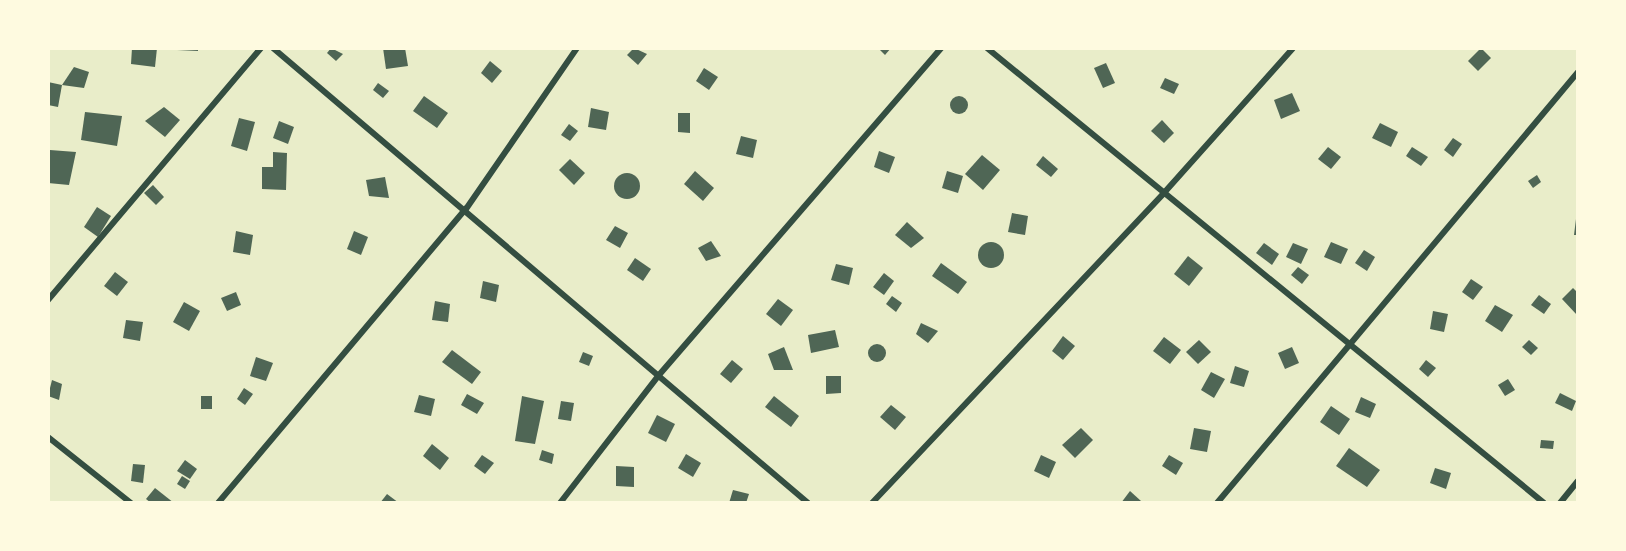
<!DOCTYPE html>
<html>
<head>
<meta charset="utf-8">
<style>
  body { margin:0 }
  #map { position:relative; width:1626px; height:551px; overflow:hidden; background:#e9edc9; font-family:Cabin,sans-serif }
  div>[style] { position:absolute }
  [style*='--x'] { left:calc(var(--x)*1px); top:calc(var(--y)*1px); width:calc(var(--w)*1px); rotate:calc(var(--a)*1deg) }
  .building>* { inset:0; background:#4f6655 }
  .round { border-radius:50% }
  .minor>* { height:6px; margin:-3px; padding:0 3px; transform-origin:3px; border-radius:3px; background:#344e41 }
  span { translate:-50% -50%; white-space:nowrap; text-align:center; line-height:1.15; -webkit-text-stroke:4.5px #fefae0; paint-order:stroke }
  .frame { position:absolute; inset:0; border:50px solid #fefae0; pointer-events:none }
</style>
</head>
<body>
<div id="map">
  <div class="building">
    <i style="clip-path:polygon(132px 48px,157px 48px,155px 67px,131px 64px)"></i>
    <i style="clip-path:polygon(177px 48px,198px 48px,198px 51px,177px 50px)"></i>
    <i style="clip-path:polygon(331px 48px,343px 54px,336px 61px,327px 53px)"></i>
    <i style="clip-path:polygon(383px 48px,405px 48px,408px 66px,386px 69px)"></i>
    <i style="clip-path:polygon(634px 48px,647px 54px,638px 65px,627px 55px)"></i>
    <i style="clip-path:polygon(878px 48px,891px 48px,885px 55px)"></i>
    <i style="clip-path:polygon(1481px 48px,1491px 58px,1478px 71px,1468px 61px)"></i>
    <i style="clip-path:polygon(490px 61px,502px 71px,492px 83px,481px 73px)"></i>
    <i style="clip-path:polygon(1106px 63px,1115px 83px,1103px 88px,1094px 68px)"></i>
    <i style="clip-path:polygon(74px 67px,89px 72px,84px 88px,62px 85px)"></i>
    <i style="clip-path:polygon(704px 68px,718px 77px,709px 90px,696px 81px)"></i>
    <i style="clip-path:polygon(1165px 78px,1179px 84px,1174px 94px,1160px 88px)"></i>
    <i style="clip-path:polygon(48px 82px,62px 85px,58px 107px,48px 105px)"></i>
    <i style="clip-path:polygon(378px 83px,389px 91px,383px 98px,373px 90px)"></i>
    <i style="clip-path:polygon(1292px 93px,1300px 111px,1281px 119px,1274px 100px)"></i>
    <i style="clip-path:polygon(424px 96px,448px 113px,437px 128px,413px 111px)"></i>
    <i class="round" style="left:950px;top:96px;width:18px;height:18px"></i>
    <i style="clip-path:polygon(164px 107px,180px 120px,165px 137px,145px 121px)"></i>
    <i style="clip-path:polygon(591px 108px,609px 112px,606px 130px,588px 127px)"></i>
    <i style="clip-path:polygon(85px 112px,122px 116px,117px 146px,81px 140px)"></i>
    <i style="clip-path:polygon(678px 113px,690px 113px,690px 133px,678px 132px)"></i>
    <i style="clip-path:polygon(239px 118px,255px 122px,247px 151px,231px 146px)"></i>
    <i style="clip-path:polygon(1162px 120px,1174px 133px,1164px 143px,1151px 131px)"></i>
    <i style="clip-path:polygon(279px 121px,294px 127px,288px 144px,273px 138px)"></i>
    <i style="clip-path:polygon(1380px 123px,1398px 132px,1391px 147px,1372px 138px)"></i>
    <i style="clip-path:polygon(569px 124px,578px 131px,570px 141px,561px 135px)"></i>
    <i style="clip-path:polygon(741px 136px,757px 140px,753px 158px,736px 154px)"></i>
    <i style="clip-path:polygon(1453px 138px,1462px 144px,1453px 157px,1444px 150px)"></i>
    <i style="clip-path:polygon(1328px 147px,1341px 157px,1331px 169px,1318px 159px)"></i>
    <i style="clip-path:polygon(1412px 147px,1428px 157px,1421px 166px,1406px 156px)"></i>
    <i style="clip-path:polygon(50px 150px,76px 152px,69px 185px,48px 183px)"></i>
    <i style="clip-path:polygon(879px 151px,895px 157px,889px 173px,874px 167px)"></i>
    <i style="clip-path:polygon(273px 152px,287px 153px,286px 190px,262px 189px,262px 167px,273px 167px)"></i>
    <i style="clip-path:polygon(982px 155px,1000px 170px,983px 190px,965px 174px)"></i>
    <i style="clip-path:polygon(1043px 156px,1058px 169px,1051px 177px,1036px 165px)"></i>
    <i style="clip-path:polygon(570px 159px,585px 173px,574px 185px,559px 170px)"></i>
    <i style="clip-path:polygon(695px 171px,714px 188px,703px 201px,684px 184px)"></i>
    <i style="clip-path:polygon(947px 171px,963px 176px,958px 193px,942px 188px)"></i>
    <i class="round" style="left:614px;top:173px;width:26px;height:26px"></i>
    <i style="clip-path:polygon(1537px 175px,1541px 182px,1533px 188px,1528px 181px)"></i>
    <i style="clip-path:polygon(385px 177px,389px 198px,369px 196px,366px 180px)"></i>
    <i style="clip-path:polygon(153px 185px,164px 197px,156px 205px,144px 193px)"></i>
    <i style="clip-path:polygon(97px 207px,111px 216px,98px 237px,84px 227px)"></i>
    <i style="clip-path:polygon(1012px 213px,1028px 216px,1025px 235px,1008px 232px)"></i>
    <i style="clip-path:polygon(1576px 219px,1578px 219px,1578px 235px,1574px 235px)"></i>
    <i style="clip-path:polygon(907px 222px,924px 238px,911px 248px,895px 235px)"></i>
    <i style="clip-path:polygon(615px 226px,628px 233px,620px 248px,606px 240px)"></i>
    <i style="clip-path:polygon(236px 231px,253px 235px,250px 255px,233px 252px)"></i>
    <i style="clip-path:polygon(354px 231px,368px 237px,361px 255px,347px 249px)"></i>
    <i style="clip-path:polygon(711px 241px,721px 256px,706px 261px,698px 248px)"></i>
    <i style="clip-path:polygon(1331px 242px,1348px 249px,1341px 264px,1324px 257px)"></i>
    <i class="round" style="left:978px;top:242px;width:26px;height:26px"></i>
    <i style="clip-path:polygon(1264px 243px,1279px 254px,1272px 265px,1256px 253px)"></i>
    <i style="clip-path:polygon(1293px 243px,1308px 249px,1301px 264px,1286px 257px)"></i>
    <i style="clip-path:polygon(1364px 250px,1375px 257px,1367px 271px,1355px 263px)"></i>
    <i style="clip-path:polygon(1188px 256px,1203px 268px,1189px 286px,1174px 274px)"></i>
    <i style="clip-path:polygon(635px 258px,651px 269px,643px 281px,627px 270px)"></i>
    <i style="clip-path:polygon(941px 263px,967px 282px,958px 294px,932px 276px)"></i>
    <i style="clip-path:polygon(836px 264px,853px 268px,849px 285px,831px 280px)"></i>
    <i style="clip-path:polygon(1298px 267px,1309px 275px,1302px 284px,1291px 275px)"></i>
    <i style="clip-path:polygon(115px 272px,128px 282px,117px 296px,104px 286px)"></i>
    <i style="clip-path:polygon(884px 273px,894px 281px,884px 295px,873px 287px)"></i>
    <i style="clip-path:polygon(1471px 279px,1483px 287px,1473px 300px,1462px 292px)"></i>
    <i style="clip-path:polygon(483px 281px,499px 285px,496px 302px,480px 298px)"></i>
    <i style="clip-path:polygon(1573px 288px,1578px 293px,1577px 315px,1562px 299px)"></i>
    <i style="clip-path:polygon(236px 292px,241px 305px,227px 311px,221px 298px)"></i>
    <i style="clip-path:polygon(1539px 295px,1551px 304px,1544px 314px,1531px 305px)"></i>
    <i style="clip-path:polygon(892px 296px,902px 303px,896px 312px,886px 304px)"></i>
    <i style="clip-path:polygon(778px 299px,793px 310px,781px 326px,766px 314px)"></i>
    <i style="clip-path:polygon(435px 301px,450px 304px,448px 322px,432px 320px)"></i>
    <i style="clip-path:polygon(184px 302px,200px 311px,189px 331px,173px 322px)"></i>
    <i style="clip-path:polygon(1495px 305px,1513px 315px,1502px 332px,1485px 321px)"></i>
    <i style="clip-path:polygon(1433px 311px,1448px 314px,1444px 332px,1430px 329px)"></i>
    <i style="clip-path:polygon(126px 320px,143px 322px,140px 341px,123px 338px)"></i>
    <i style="clip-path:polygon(921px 323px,938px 331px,928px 343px,916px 334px)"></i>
    <i style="clip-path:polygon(835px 330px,839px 347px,811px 353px,808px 335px)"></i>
    <i style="clip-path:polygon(1063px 336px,1075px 346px,1063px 360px,1052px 351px)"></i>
    <i style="clip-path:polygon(1164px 337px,1181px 350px,1170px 364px,1153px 351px)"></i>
    <i style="clip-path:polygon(1199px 340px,1211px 352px,1198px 364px,1186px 352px)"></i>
    <i style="clip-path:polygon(1529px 340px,1538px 348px,1531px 355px,1522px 347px)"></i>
    <i class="round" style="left:868px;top:344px;width:18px;height:18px"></i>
    <i style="clip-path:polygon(784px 347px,793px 370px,774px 370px,768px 354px)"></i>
    <i style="clip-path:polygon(1292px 347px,1299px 363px,1285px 369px,1278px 353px)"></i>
    <i style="clip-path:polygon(452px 350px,481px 372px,472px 384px,442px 362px)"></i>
    <i style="clip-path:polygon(583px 352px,593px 356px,589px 366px,579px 362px)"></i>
    <i style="clip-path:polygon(256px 357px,273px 363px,266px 381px,250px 376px)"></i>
    <i style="clip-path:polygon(732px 360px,743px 369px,731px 383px,720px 374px)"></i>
    <i style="clip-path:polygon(1426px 360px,1436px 368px,1428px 377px,1419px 369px)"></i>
    <i style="clip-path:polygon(1235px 366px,1249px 371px,1244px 387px,1230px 383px)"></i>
    <i style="clip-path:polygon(1211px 372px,1225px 379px,1214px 398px,1201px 390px)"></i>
    <i style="clip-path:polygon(826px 376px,841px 376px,841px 393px,826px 394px)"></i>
    <i style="clip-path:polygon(1508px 379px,1515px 390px,1505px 396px,1498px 385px)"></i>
    <i style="clip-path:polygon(52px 380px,62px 384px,59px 400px,48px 396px)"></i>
    <i style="clip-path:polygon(244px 388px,253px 394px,245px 405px,237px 399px)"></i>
    <i style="clip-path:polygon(1560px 393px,1576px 401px,1572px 411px,1555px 403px)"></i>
    <i style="clip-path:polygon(467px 394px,484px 403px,477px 414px,461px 405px)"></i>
    <i style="clip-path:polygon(419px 395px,435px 399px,431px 416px,414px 412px)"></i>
    <i style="clip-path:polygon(201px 396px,212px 396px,212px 409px,201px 409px)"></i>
    <i style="clip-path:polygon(522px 396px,544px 401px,535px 444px,515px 441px)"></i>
    <i style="clip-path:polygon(774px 396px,799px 416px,791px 427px,765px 407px)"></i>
    <i style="clip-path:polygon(1361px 397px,1376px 404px,1370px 418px,1355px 412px)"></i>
    <i style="clip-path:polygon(561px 401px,574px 403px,571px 421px,558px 419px)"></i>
    <i style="clip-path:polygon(891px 405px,906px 417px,895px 430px,880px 417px)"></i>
    <i style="clip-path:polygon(1331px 406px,1350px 419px,1339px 435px,1320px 422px)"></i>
    <i style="clip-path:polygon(657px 415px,675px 424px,666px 442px,648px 433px)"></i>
    <i style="clip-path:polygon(1081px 428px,1093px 440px,1075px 458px,1062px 445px)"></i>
    <i style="clip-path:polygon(1194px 428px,1211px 431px,1207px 452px,1190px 449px)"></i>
    <i style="clip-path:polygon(1541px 440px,1554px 441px,1553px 449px,1540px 448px)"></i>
    <i style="clip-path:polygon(432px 444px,449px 458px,440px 470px,423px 456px)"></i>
    <i style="clip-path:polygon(1349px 448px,1380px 470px,1367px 487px,1336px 466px)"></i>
    <i style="clip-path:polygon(542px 450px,554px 454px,552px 464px,539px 460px)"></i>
    <i style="clip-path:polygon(686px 454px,701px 463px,693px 477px,678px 468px)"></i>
    <i style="clip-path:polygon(482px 455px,494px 463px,485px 474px,474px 466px)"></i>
    <i style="clip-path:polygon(1041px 455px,1056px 462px,1049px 478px,1034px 471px)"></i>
    <i style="clip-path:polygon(1169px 455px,1183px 463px,1176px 475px,1162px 466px)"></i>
    <i style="clip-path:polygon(185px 460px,197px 469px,190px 479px,177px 471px)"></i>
    <i style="clip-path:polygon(133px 464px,145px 465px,143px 483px,131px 481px)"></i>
    <i style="clip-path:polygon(616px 466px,634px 467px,634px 487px,616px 486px)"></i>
    <i style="clip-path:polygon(1435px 468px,1451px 473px,1446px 489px,1430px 483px)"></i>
    <i style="clip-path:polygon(182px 476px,190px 481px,185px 489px,177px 484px)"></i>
    <i style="clip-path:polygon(155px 488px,174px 503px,151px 503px,146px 499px)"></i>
    <i style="clip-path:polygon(733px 490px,749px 494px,746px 503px,729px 503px)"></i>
    <i style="clip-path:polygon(1130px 491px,1141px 501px,1140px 503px,1121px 503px)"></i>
    <i style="clip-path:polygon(387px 494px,399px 503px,380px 503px)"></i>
  </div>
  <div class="minor">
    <i style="--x:273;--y:48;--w:702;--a:40.38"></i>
    <i style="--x:987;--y:48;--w:719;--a:39.24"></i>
    <i style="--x:48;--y:300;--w:330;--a:-49.8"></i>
    <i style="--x:48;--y:437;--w:106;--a:38.5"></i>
    <i style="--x:218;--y:503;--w:385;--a:-49.9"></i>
    <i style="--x:466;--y:209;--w:196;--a:-55.4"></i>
    <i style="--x:560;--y:503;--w:162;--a:-52.3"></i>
    <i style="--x:659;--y:375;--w:432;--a:-49.2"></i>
    <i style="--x:872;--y:503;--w:424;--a:-46.7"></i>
    <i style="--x:1163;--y:194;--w:195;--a:-48.3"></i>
    <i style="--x:1217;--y:503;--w:562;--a:-50.05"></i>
    <i style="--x:1560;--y:503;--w:28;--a:-51"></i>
  </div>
  <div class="frame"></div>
</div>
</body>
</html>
